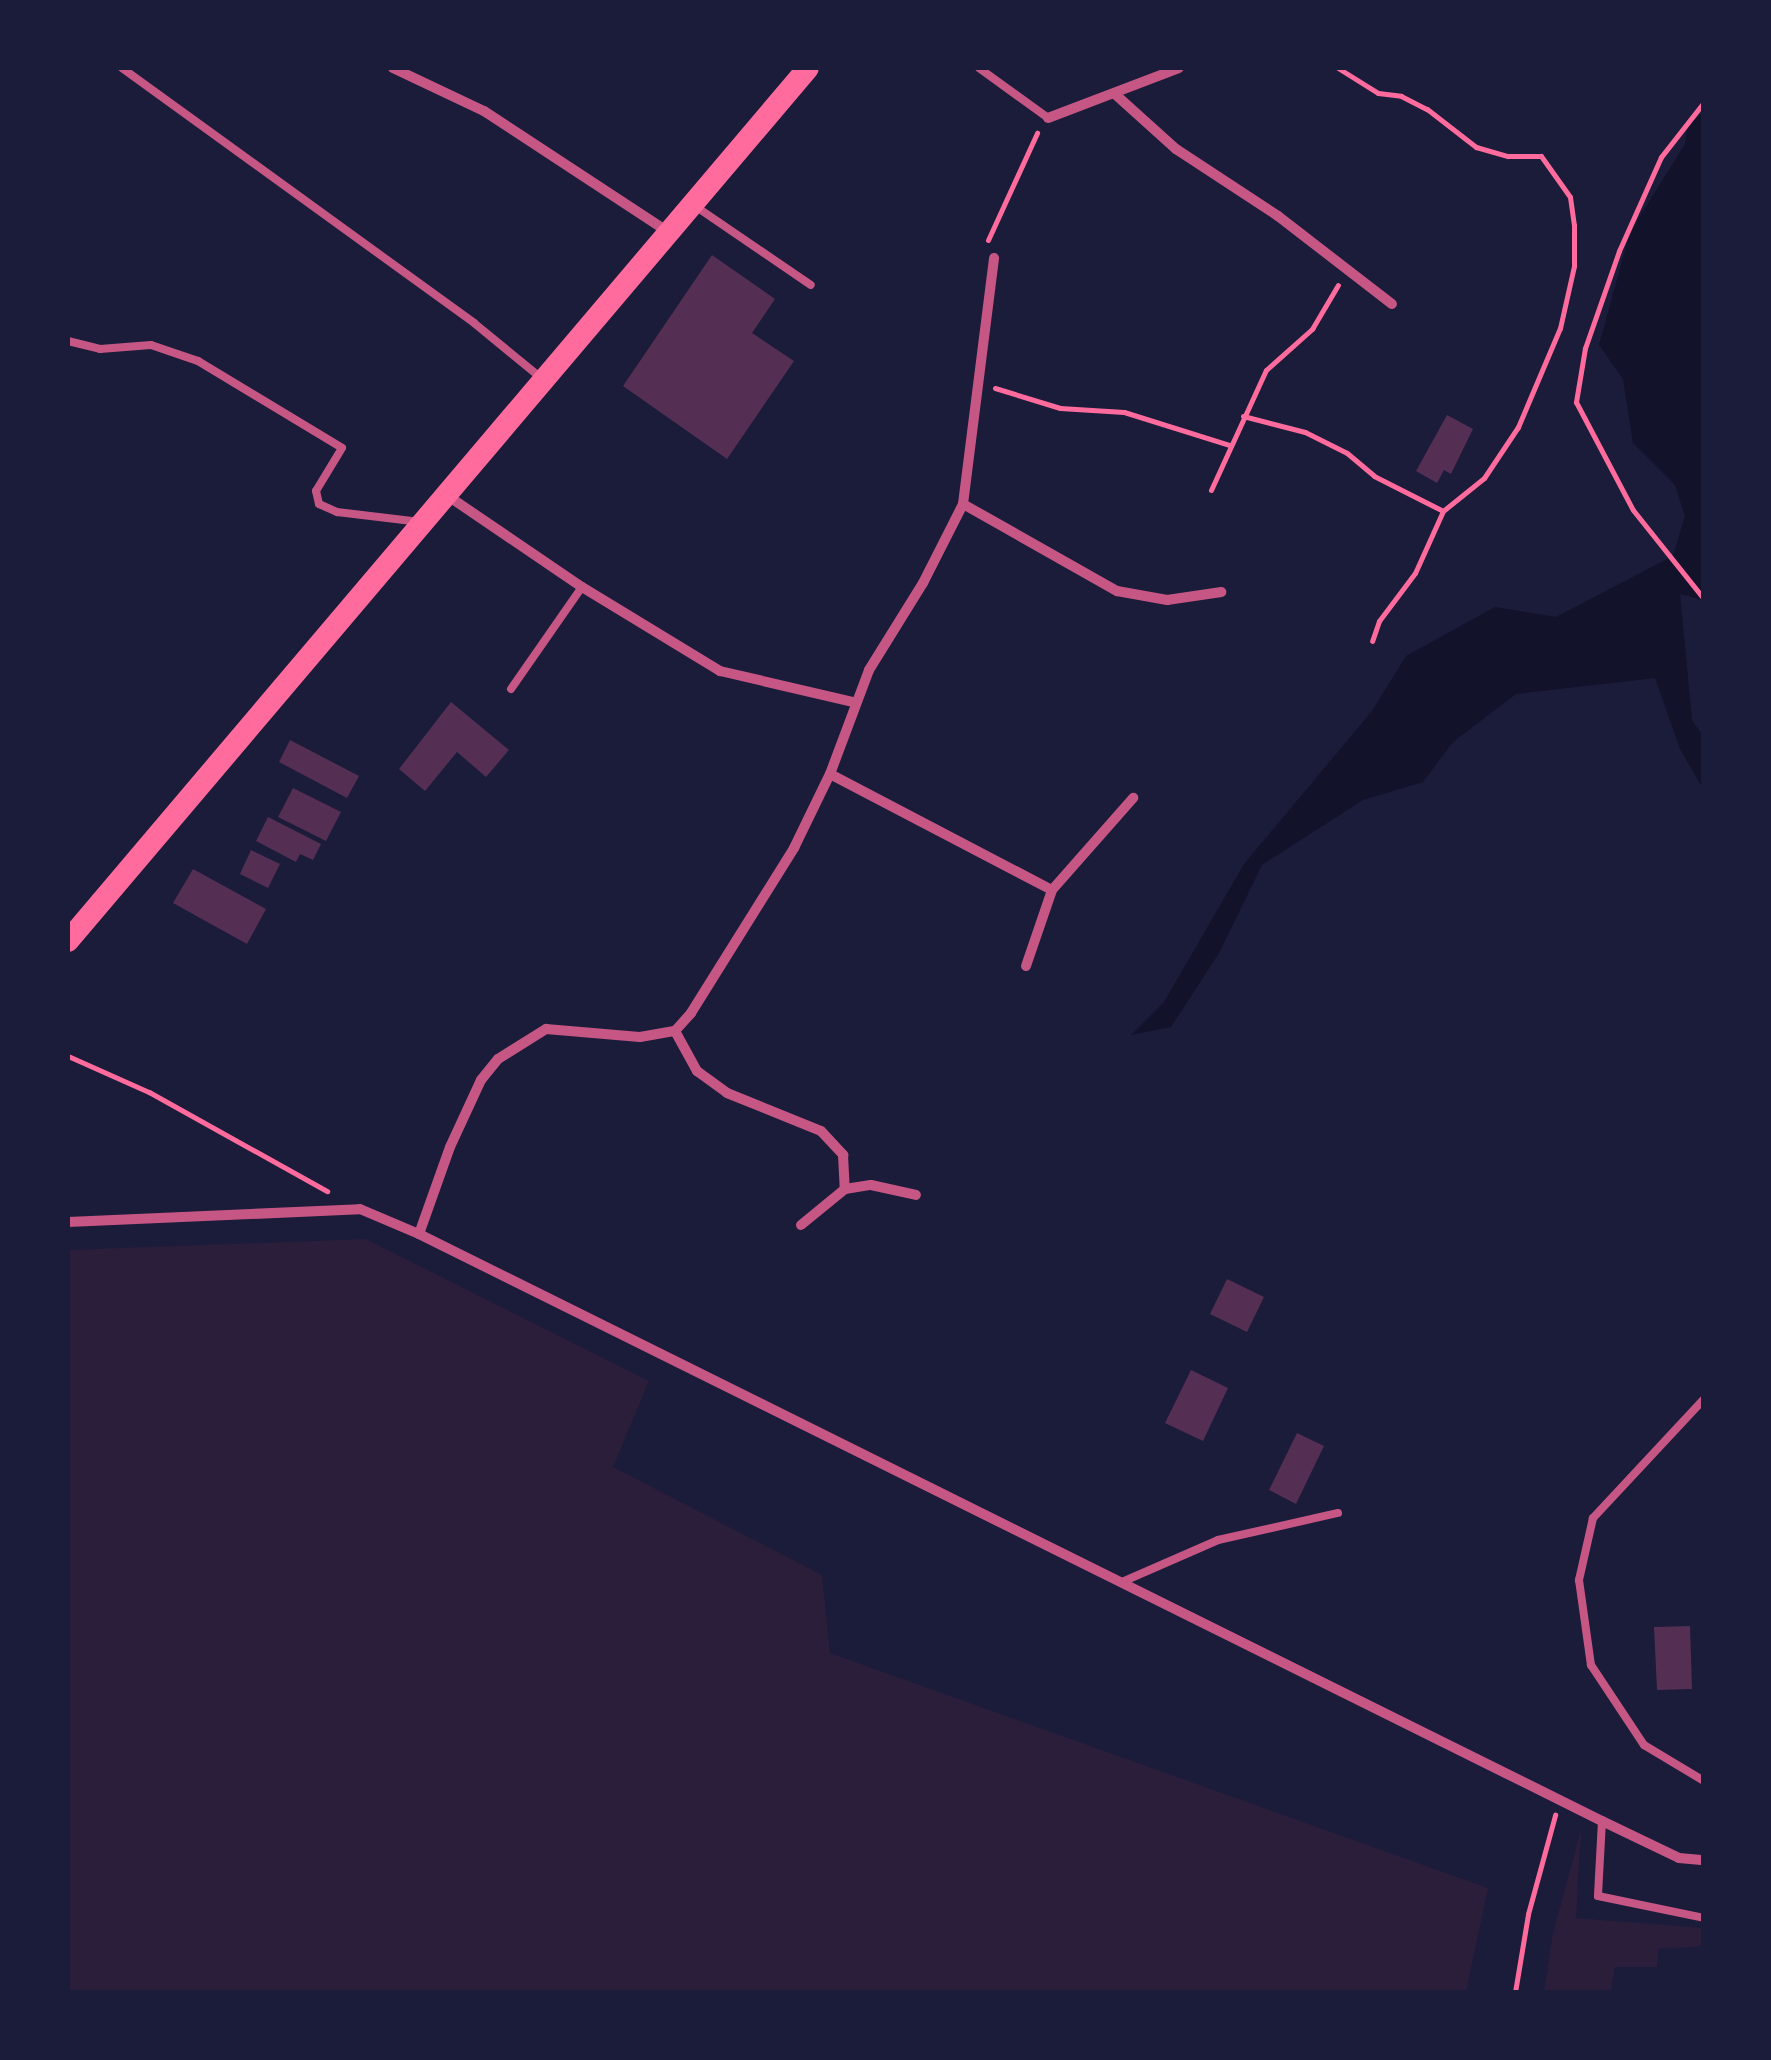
<!DOCTYPE html>
<html>
<head>
<meta charset="utf-8">
<style>
  body { margin:0 }
  #map { position:relative; width:1771px; height:2060px; overflow:hidden; background:#1b1b3a; font-family:"PT Sans Narrow",sans-serif }
  div>[style] { position:absolute }
  [style*='--x'] { left:calc(var(--x)*1px); top:calc(var(--y)*1px); width:calc(var(--w)*1px); rotate:calc(var(--a)*1deg) }
  .green>* { inset:0; background:#2a1e3b }
  .water>* { inset:0; background:#12122b }
  .building>* { inset:0; background:#542f53 }
  .path>* { height:5px; margin:-2.5px; padding:0 2.5px; transform-origin:2.5px; border-radius:2.5px; background:#ff6b9d }
  .service>* { height:8px; margin:-4px; padding:0 4px; transform-origin:4px; border-radius:4px; background:#c65784 }
  .minor>* { height:10px; margin:-5px; padding:0 5px; transform-origin:5px; border-radius:5px; background:#c65784 }
  .primary>* { height:22px; margin:-11px; padding:0 11px; transform-origin:11px; border-radius:11px; background:#ff6b9d }
  span { translate:-50% -50%; white-space:nowrap; text-align:center; line-height:1.15; -webkit-text-stroke:9px #1b1b3a; paint-order:stroke }
  .frame { position:absolute; inset:0; border:70px solid #1b1b3a; pointer-events:none }
</style>
</head>
<body>
<div id="map">
  <div class="green">
    <i style="clip-path:polygon(366px 1239px,649px 1381px,613px 1467px,822px 1575px,830px 1653px,1488px 1888px,1466px 1992px,68px 1992px,68px 1250px)"></i>
    <i style="clip-path:polygon(1581px 1830px,1576px 1918px,1703px 1928px,1703px 1946px,1659px 1949px,1657px 1967px,1615px 1967px,1611px 1992px,1544px 1992px,1553px 1933px)"></i>
  </div>
  <div class="water">
    <i style="clip-path:polygon(1703px 113px,1703px 600px,1680px 594px,1692px 720px,1703px 736px,1703px 789px,1680px 749px,1655px 678px,1516px 694px,1453px 742px,1423px 782px,1363px 800px,1262px 865px,1219px 953px,1171px 1027px,1131px 1035px,1164px 1002px,1244px 864px,1372px 711px,1406px 656px,1495px 607px,1556px 617px,1673px 556px,1685px 516px,1675px 485px,1633px 443px,1623px 379px,1599px 345px,1630px 232px,1685px 144px,1688px 125px)"></i>
  </div>
  <div class="building">
    <i style="clip-path:polygon(712px 255px,775px 299px,752px 333px,794px 361px,727px 459px,623px 386px)"></i>
    <i style="clip-path:polygon(1447px 415px,1473px 429px,1451px 474px,1444px 470px,1437px 483px,1416px 471px)"></i>
    <i style="clip-path:polygon(451px 702px,509px 750px,486px 777px,457px 752px,425px 791px,399px 769px)"></i>
    <i style="clip-path:polygon(290px 740px,359px 776px,347px 798px,279px 762px)"></i>
    <i style="clip-path:polygon(293px 788px,341px 812px,326px 841px,278px 817px)"></i>
    <i style="clip-path:polygon(268px 817px,321px 844px,313px 860px,300px 854px,296px 862px,256px 841px)"></i>
    <i style="clip-path:polygon(251px 850px,280px 864px,268px 888px,240px 874px)"></i>
    <i style="clip-path:polygon(193px 869px,266px 909px,247px 944px,173px 903px)"></i>
    <i style="clip-path:polygon(1227px 1279px,1264px 1297px,1247px 1332px,1210px 1314px)"></i>
    <i style="clip-path:polygon(1191px 1370px,1228px 1388px,1203px 1441px,1165px 1423px)"></i>
    <i style="clip-path:polygon(1297px 1433px,1324px 1446px,1296px 1504px,1269px 1490px)"></i>
    <i style="clip-path:polygon(1690px 1626px,1692px 1689px,1657px 1690px,1654px 1627px)"></i>
  </div>
  <div class="path">
    <i style="--x:1338;--y:68;--w:47;--a:32"></i>
    <i style="--x:1378;--y:93;--w:23;--a:7"></i>
    <i style="--x:1401;--y:96;--w:29;--a:27"></i>
    <i style="--x:1427;--y:109;--w:62;--a:37.8"></i>
    <i style="--x:1476;--y:147;--w:33;--a:16"></i>
    <i style="--x:1508;--y:156;--w:33;--a:0"></i>
    <i style="--x:1541;--y:156;--w:50;--a:54.7"></i>
    <i style="--x:1570;--y:197;--w:28;--a:82"></i>
    <i style="--x:1574;--y:225;--w:41;--a:90"></i>
    <i style="--x:1574;--y:266;--w:64;--a:102.7"></i>
    <i style="--x:1560;--y:328;--w:108;--a:113"></i>
    <i style="--x:1518;--y:427;--w:61;--a:123.7"></i>
    <i style="--x:1484;--y:478;--w:53;--a:141.2"></i>
    <i style="--x:1443;--y:511;--w:68;--a:114.3"></i>
    <i style="--x:1415;--y:573;--w:60;--a:126.9"></i>
    <i style="--x:1379;--y:621;--w:21;--a:109"></i>
    <i style="--x:1704;--y:102;--w:70;--a:128"></i>
    <i style="--x:1661;--y:157;--w:103;--a:114.1"></i>
    <i style="--x:1619;--y:251;--w:103;--a:109.3"></i>
    <i style="--x:1585;--y:348;--w:55;--a:99.5"></i>
    <i style="--x:1576;--y:402;--w:122;--a:62.2"></i>
    <i style="--x:1633;--y:510;--w:114;--a:51.4"></i>
    <i style="--x:988;--y:240;--w:118;--a:-65.4"></i>
    <i style="--x:995;--y:388;--w:68;--a:17.1"></i>
    <i style="--x:1060;--y:408;--w:64;--a:3.6"></i>
    <i style="--x:1124;--y:412;--w:110;--a:17.4"></i>
    <i style="--x:1243;--y:416;--w:64;--a:14.5"></i>
    <i style="--x:1305;--y:432;--w:47;--a:26.6"></i>
    <i style="--x:1347;--y:453;--w:35;--a:40"></i>
    <i style="--x:1374;--y:476;--w:77;--a:26.9"></i>
    <i style="--x:1211;--y:490;--w:132;--a:-65.4"></i>
    <i style="--x:1266;--y:370;--w:62;--a:-41.7"></i>
    <i style="--x:1312;--y:329;--w:51;--a:-59.4"></i>
    <i style="--x:68;--y:1056;--w:89;--a:24"></i>
    <i style="--x:149;--y:1092;--w:204;--a:29.1"></i>
    <i style="--x:1515;--y:1992;--w:79;--a:-80.5"></i>
    <i style="--x:1528;--y:1914;--w:103;--a:-74.7"></i>
  </div>
  <div class="service">
    <i style="--x:122;--y:68;--w:435;--a:35.9"></i>
    <i style="--x:474;--y:323;--w:85;--a:39.3"></i>
    <i style="--x:979;--y:68;--w:85;--a:35.9"></i>
    <i style="--x:695;--y:206;--w:140;--a:34.3"></i>
    <i style="--x:68;--y:341;--w:33;--a:14"></i>
    <i style="--x:100;--y:349;--w:51;--a:-4.5"></i>
    <i style="--x:151;--y:345;--w:50;--a:18.8"></i>
    <i style="--x:198;--y:361;--w:168;--a:31.1"></i>
    <i style="--x:342;--y:448;--w:50;--a:121.2"></i>
    <i style="--x:316;--y:491;--w:13;--a:77"></i>
    <i style="--x:319;--y:504;--w:20;--a:24"></i>
    <i style="--x:337;--y:512;--w:84;--a:6.9"></i>
    <i style="--x:511;--y:689;--w:124;--a:-55.2"></i>
    <i style="--x:1704;--y:1399;--w:163;--a:133"></i>
    <i style="--x:1593;--y:1518;--w:64;--a:102.7"></i>
    <i style="--x:1579;--y:1580;--w:86;--a:82"></i>
    <i style="--x:1591;--y:1665;--w:96;--a:56.5"></i>
    <i style="--x:1644;--y:1745;--w:70;--a:31"></i>
    <i style="--x:1122;--y:1582;--w:105;--a:-23.6"></i>
    <i style="--x:1218;--y:1540;--w:123;--a:-12.7"></i>
    <i style="--x:1602;--y:1821;--w:75;--a:93.1"></i>
    <i style="--x:1598;--y:1896;--w:108;--a:11.7"></i>
  </div>
  <div class="minor">
    <i style="--x:393;--y:68;--w:101;--a:25.3"></i>
    <i style="--x:484;--y:111;--w:220;--a:33.3"></i>
    <i style="--x:1116;--y:95;--w:81;--a:42"></i>
    <i style="--x:1176;--y:149;--w:122;--a:33.3"></i>
    <i style="--x:1278;--y:216;--w:144;--a:37.7"></i>
    <i style="--x:1048;--y:118;--w:140;--a:-20.9"></i>
    <i style="--x:448;--y:496;--w:162;--a:34.2"></i>
    <i style="--x:582;--y:587;--w:162;--a:31.3"></i>
    <i style="--x:720;--y:671;--w:137;--a:13.1"></i>
    <i style="--x:963;--y:504;--w:177;--a:29.5"></i>
    <i style="--x:1117;--y:591;--w:51;--a:10.2"></i>
    <i style="--x:1167;--y:600;--w:55;--a:-8.4"></i>
    <i style="--x:830;--y:774;--w:250;--a:27.6"></i>
    <i style="--x:1026;--y:966;--w:80;--a:-71.1"></i>
    <i style="--x:1052;--y:890;--w:123;--a:-48.6"></i>
    <i style="--x:675;--y:1031;--w:46;--a:61.2"></i>
    <i style="--x:697;--y:1071;--w:37;--a:36"></i>
    <i style="--x:727;--y:1093;--w:101;--a:22"></i>
    <i style="--x:821;--y:1131;--w:33;--a:47"></i>
    <i style="--x:843;--y:1155;--w:34;--a:87"></i>
    <i style="--x:68;--y:1222;--w:292;--a:-2.5"></i>
    <i style="--x:360;--y:1209;--w:64;--a:23"></i>
    <i style="--x:419;--y:1234;--w:1321;--a:26.39"></i>
    <i style="--x:1602;--y:1821;--w:85;--a:25.7"></i>
    <i style="--x:1679;--y:1858;--w:25;--a:5"></i>
    <i style="--x:801;--y:1225;--w:57;--a:-39.3"></i>
    <i style="--x:845;--y:1189;--w:26;--a:-9"></i>
    <i style="--x:871;--y:1185;--w:46;--a:12.5"></i>
    <i style="--x:419;--y:1234;--w:92;--a:-70.4"></i>
    <i style="--x:450;--y:1147;--w:74;--a:-65.2"></i>
    <i style="--x:481;--y:1080;--w:27;--a:-51"></i>
    <i style="--x:498;--y:1059;--w:57;--a:-32"></i>
    <i style="--x:546;--y:1029;--w:94;--a:4.9"></i>
    <i style="--x:640;--y:1037;--w:36;--a:-10"></i>
    <i style="--x:675;--y:1031;--w:24;--a:-48"></i>
    <i style="--x:691;--y:1013;--w:195;--a:-58"></i>
    <i style="--x:794;--y:848;--w:82;--a:-64.1"></i>
    <i style="--x:830;--y:774;--w:111;--a:-69.4"></i>
    <i style="--x:869;--y:670;--w:102;--a:-58.2"></i>
    <i style="--x:923;--y:583;--w:89;--a:-63.1"></i>
    <i style="--x:963;--y:504;--w:248;--a:-82.8"></i>
  </div>
  <div class="primary">
    <i style="--x:68;--y:941;--w:1144;--a:-49.71"></i>
  </div>
  <div class="frame"></div>
</div>
</body>
</html>
